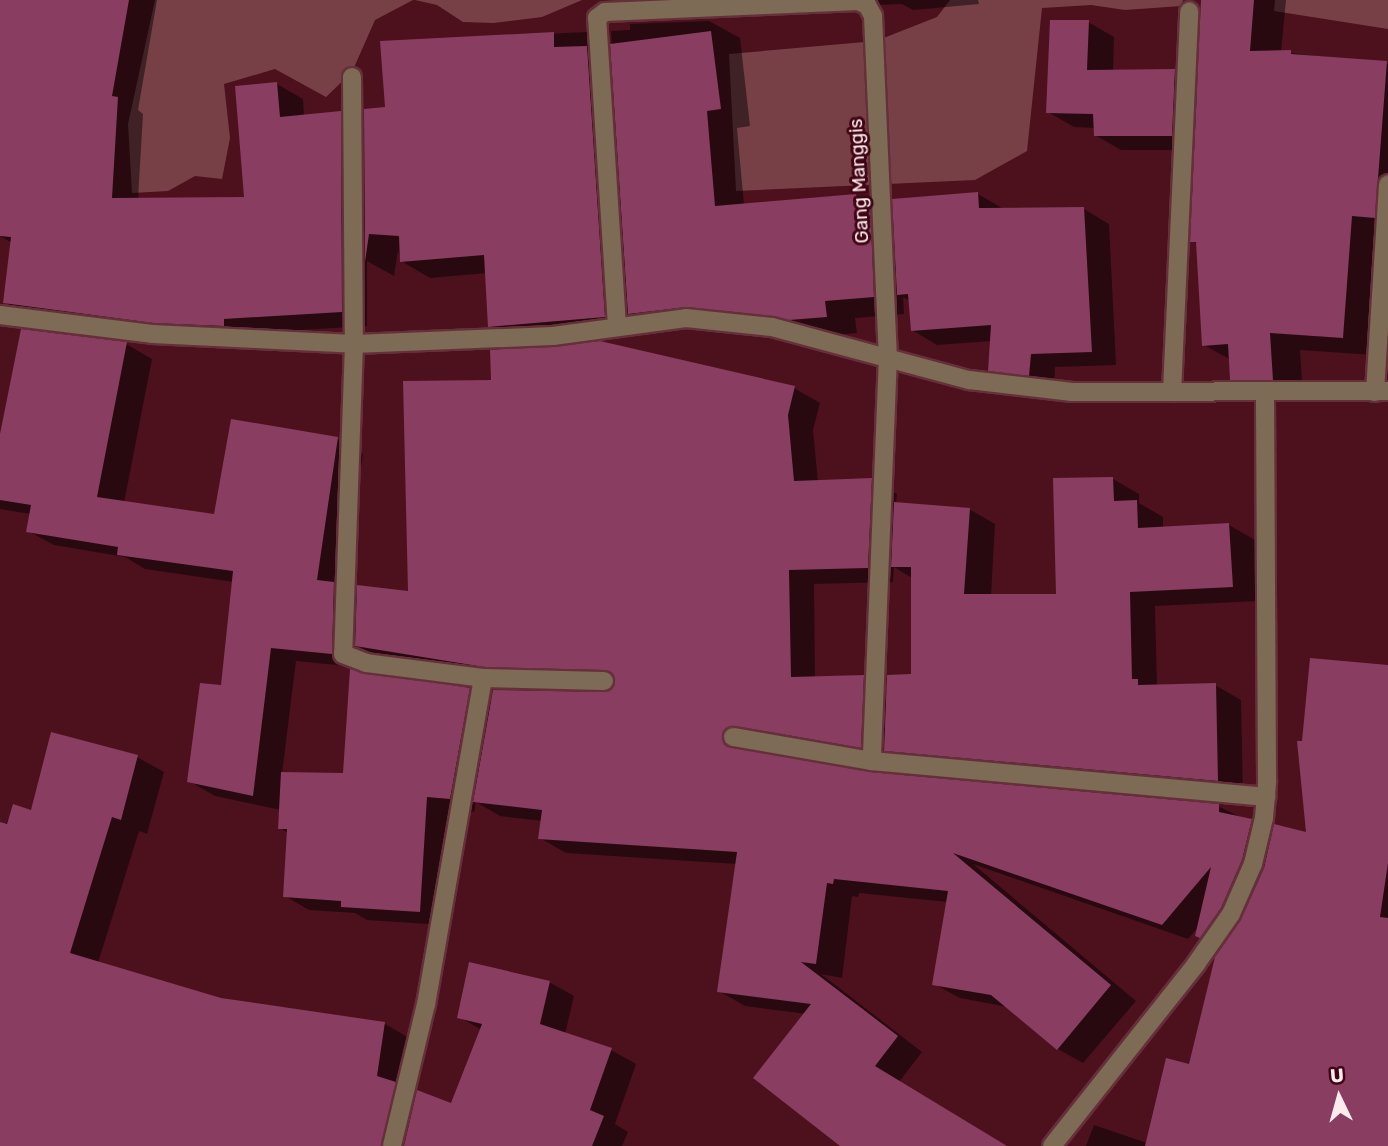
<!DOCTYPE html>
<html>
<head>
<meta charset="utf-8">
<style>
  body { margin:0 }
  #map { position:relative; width:1388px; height:1146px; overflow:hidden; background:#4c111d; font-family:Rubik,sans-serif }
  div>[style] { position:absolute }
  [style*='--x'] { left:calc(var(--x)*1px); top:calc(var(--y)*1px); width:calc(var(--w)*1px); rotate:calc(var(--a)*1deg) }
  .green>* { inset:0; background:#774047 }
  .shadow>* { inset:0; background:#0007 }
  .building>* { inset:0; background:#893d61 }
  .roads { filter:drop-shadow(2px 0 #65303a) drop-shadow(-2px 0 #65303a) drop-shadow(0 2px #65303a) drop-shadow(0 -2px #65303a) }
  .minor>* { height:18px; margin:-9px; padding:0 9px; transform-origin:9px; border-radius:9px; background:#7d6b55 }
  span { translate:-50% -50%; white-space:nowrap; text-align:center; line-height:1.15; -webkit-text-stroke:6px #400514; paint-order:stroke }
  .street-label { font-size:19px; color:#fceced }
  .north { position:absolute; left:1304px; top:1062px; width:70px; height:70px; -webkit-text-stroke:5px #400514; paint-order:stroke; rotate:355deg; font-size:19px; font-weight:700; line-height:28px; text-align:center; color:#fceced }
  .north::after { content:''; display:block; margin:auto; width:24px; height:32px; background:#fceced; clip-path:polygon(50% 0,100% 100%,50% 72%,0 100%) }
</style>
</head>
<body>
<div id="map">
  <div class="green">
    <i style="clip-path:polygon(155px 0,413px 0,375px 20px,352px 72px,326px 97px,275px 69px,224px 84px,230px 138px,222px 179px,195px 176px,168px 191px,132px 193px,128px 124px)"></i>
    <i style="clip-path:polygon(415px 0,582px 0,542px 17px,493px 23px,463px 22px,437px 5px)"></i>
    <i style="clip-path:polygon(950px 0,1183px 0,1181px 6px,1125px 10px,1091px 5px,1042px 8px,1027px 151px,975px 180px,736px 191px,729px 54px,876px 41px,937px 17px)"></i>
    <i style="clip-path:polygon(1275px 0,1388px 0,1388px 29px,1274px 11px)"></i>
  </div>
  <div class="shadow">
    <i style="clip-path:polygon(0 0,157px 0,138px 110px,143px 114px,138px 199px,246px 199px,277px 84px,303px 99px,304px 116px,340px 113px,365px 128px,387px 109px,382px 42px,586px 32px,612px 47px,611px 31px,630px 30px,630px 24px,709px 21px,740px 38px,750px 126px,737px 128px,744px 205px,856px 196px,895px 217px,978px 194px,1002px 208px,1084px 209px,1109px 224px,1116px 365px,1055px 367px,1054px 389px,1015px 384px,990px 370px,992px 341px,937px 345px,912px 330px,910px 301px,903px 297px,904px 314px,855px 318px,857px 333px,821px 336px,719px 323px,660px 331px,632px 315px,634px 333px,519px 343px,490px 326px,487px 273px,430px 278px,401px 261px,398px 250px,394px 276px,367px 261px,367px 326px,249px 333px,31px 317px,5px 302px,12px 243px,0 236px)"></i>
    <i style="clip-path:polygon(632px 0,978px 0,979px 4px,913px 10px,902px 4px,655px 14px)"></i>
    <i style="clip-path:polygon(1204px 0,1286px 0,1281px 52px,1388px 64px,1388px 233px,1373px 355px,1300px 350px,1303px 397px,1262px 397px,1232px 379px,1231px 360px,1204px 345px,1198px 244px,1192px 241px,1197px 150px,1121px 150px,1095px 135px,1095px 128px,1074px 127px,1048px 112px,1088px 22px,1114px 37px,1113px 72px,1175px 71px,1200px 86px)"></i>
    <i style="clip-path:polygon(evenodd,126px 344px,152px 359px,124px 503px,216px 515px,232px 421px,338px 439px,363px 454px,343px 589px,358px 598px,409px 593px,794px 388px,820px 403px,813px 430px,818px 482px,871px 480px,897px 494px,896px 504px,969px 509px,995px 524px,991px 596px,1058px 596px,1113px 479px,1139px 494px,1139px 503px,1163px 517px,1163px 529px,1229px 525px,1255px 540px,1258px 601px,1155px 606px,1157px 686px,1215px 685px,1241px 700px,1243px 795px,912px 765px,887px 750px,886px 761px,761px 739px,747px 749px,871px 774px,1218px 806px,1274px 834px,1308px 834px,1303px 742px,1388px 667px,1388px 1146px,1086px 1146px,1094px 1125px,1147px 1143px,1190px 1066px,1222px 950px,1197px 936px,1199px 926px,1188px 939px,973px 864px,1136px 1001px,1083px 1063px,1058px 1049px,1008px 1007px,960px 998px,934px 984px,948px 902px,859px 893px,858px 897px,852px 896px,842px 978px,821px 974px,922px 1052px,899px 1082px,1005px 1146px,846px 1146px,806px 1014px,745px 1006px,719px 991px,737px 864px,566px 853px,540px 838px,542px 821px,500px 816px,476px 802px,474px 812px,451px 809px,444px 925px,367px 920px,355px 913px,309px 910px,285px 896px,288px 833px,280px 828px,281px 810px,215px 796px,189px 781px,223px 687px,234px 582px,145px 569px,125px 557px,54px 545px,28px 531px,31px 514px,0 509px,0 438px,126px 344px,894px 567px,912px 578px,912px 676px,888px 691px,864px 677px,815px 678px,814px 584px,893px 582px,894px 567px,126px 344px,358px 646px,382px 660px,511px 680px,616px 683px,616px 687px,605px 694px,492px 703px,469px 689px,345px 775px,282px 774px,296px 661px,357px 667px,358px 646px)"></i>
    <i style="clip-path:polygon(137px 757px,164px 772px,147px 834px,139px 831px,98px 963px,220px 1000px,385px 1024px,411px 1039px,399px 1146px,0 1146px,0 845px,6px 824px,14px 806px,32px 812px)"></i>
    <i style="clip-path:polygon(549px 982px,574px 996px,565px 1034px,611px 1050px,636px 1064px,615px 1124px,628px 1132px,622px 1146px,459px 1146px,482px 1030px,459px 1017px)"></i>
  </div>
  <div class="building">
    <i style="clip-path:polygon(0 0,129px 0,112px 96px,118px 97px,112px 198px,244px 197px,235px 86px,277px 82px,280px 117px,341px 111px,342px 312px,224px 319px,224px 326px,153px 323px,3px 303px,11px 237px,0 236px)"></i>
    <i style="clip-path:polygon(1201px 0,1254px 0,1250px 51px,1291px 50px,1291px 54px,1387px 61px,1375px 218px,1352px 216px,1343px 338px,1270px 333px,1273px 380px,1230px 380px,1228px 344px,1202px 346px,1196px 242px,1190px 242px)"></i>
    <i style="clip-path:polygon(1050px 20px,1089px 20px,1087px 70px,1175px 69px,1172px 136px,1094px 136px,1093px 114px,1046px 113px)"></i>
    <i style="clip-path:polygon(711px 31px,721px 109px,707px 111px,715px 206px,856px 194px,857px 202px,870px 200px,874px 297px,825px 301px,827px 317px,789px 320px,687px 307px,628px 314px,610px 44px)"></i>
    <i style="clip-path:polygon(554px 32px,554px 47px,587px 46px,605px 317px,488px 327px,484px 255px,400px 262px,399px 236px,369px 234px,365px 262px,364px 109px,385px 107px,380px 41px)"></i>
    <i style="clip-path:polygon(978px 192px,979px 208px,1084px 207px,1092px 352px,1031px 354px,1029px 376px,988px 371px,991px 325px,911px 331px,908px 294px,897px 295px,892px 199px)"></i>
    <i style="clip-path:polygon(21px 329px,127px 342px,97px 497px,214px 514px,231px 419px,338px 437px,317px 580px,334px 582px,332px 654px,271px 648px,253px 796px,187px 782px,200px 683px,221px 685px,233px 571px,117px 555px,118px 547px,26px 532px,31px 505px,0 500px,0 434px)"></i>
    <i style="clip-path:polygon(600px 341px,795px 386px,788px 415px,794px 481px,872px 478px,868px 568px,789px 570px,791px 677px,864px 675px,861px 748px,734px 726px,722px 734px,726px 746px,871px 772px,1219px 804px,1219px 812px,1252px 819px,1242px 860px,1221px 908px,1200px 938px,1195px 936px,1211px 867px,1162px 925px,953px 853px,1111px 985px,1057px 1050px,991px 995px,932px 985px,948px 891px,834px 879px,833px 884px,827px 883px,816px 964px,801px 962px,898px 1036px,875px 1066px,1007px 1146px,840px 1146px,753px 1078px,811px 1004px,717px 992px,737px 852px,538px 839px,542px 810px,473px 802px,493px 690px,604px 692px,614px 686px,610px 672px,484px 667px,355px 646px,357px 585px,408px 591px,403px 381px,491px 380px,490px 350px)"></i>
    <i style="clip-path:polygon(1113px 477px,1114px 501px,1137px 500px,1138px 528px,1229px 523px,1233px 587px,1130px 592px,1132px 679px,1138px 679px,1138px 685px,1216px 683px,1218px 781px,884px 751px,887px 675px,911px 674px,911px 567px,891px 567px,894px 502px,970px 508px,964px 594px,1056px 594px,1053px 478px)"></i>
    <i style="clip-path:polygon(1310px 658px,1388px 665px,1388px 863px,1380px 917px,1388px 918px,1388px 1146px,1145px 1146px,1166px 1058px,1189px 1064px,1215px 957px,1241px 919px,1264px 868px,1274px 824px,1306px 832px,1297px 741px,1302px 741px)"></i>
    <i style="clip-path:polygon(350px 669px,470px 688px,450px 799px,427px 797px,420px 912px,341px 907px,341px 901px,283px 897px,287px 829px,278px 829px,281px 772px,343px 773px)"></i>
    <i style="clip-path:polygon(51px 732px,138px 755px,121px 820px,112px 817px,70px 953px,221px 998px,385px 1022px,377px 1076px,396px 1082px,381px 1146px,0 1146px,0 822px,7px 824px,13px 804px,31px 810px)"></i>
    <i style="clip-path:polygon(469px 962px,550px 981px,540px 1024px,612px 1048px,590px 1110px,604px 1116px,592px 1146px,404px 1146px,417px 1090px,451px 1103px,482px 1024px,457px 1018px)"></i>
  </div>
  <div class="roads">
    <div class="minor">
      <i style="--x:352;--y:77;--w:267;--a:89.6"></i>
      <i style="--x:354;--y:344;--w:310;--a:92"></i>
      <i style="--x:343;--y:654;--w:25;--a:21"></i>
      <i style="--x:366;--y:663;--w:118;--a:7.3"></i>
      <i style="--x:483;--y:678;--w:331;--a:99.9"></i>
      <i style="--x:426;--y:1004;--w:146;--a:103.5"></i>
      <i style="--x:0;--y:315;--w:153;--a:7.1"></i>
      <i style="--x:152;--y:334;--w:202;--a:2.8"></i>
      <i style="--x:354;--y:344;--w:199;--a:-2.3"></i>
      <i style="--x:553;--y:336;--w:134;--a:-7.7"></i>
      <i style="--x:686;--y:318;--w:86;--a:6"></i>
      <i style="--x:772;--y:327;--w:204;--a:15.1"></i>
      <i style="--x:969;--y:380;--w:104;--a:6.6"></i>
      <i style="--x:1072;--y:392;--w:316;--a:-0.2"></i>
      <i style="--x:617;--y:326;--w:309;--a:-93.7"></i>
      <i style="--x:597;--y:18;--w:10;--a:-37"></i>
      <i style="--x:605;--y:12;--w:253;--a:-2.5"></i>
      <i style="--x:858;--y:1;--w:10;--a:24"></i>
      <i style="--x:867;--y:5;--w:13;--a:61"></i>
      <i style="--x:873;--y:16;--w:340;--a:87.5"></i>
      <i style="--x:888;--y:356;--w:405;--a:92.3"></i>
      <i style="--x:1172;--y:392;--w:381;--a:-87.4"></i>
      <i style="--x:1375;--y:392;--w:208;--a:-86.4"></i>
      <i style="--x:483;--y:678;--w:121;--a:1.4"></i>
      <i style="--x:733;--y:737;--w:141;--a:9.8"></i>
      <i style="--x:872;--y:761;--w:396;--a:5.2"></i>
      <i style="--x:1052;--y:1146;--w:232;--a:-51.6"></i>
      <i style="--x:1196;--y:964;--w:61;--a:-55"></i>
      <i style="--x:1231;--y:914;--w:55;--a:-66.3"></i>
      <i style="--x:1253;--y:864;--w:47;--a:-76.6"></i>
      <i style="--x:1264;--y:818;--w:38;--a:-85"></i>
      <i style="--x:1267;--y:780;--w:386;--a:-90.3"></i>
    </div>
  </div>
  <div class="street-label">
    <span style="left:859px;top:181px;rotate:-93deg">Gang Manggis</span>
  </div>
  <div class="north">U</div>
</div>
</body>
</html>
